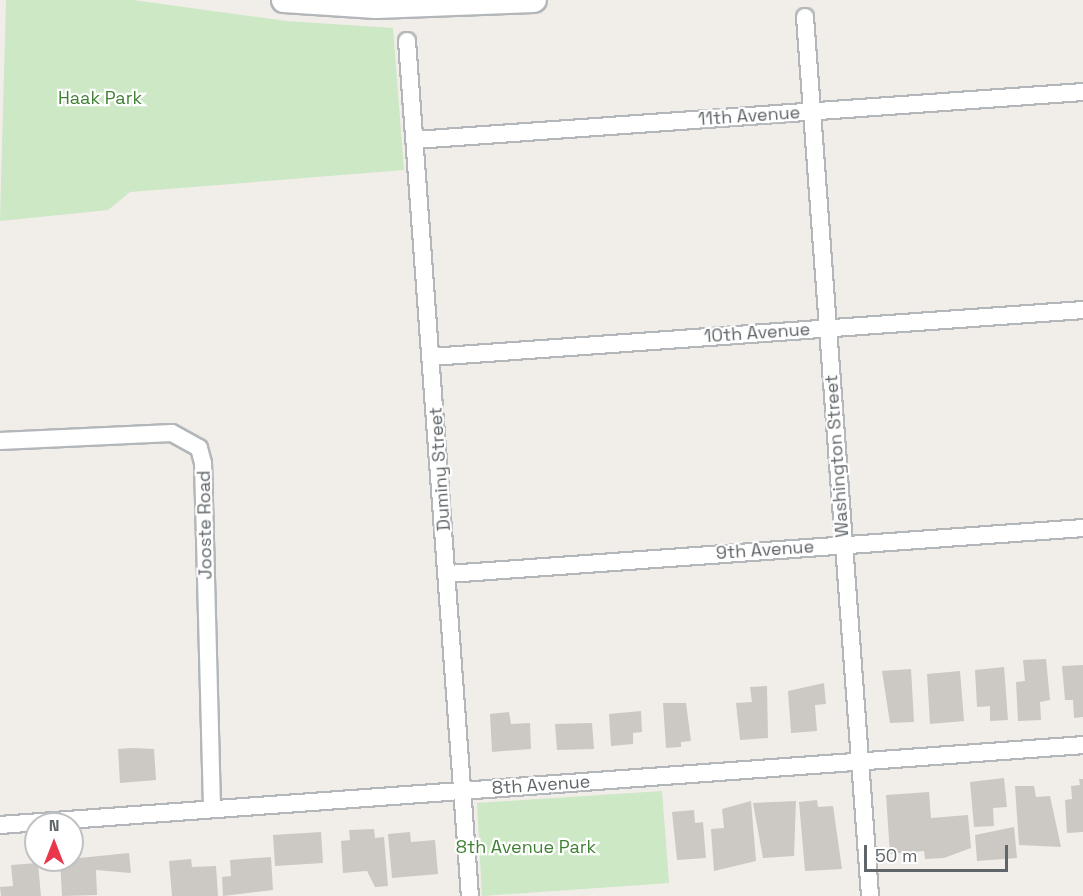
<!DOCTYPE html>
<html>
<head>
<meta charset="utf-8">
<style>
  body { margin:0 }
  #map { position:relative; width:1083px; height:896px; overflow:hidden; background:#f1ede8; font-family:"Space Grotesk",sans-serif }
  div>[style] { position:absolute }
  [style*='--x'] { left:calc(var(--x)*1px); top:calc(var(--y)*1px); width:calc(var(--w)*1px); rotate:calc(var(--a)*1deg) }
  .green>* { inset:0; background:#cce8c5 }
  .building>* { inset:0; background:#ccc8c4 }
  .roads { filter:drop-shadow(2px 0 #b3b7ba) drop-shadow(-2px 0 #b3b7ba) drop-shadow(0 2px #b3b7ba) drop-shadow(0 -2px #b3b7ba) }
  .street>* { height:16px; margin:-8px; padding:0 8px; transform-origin:8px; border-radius:8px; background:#fff }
  .secondary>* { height:24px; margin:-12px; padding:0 12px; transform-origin:12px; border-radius:12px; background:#fff }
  span { translate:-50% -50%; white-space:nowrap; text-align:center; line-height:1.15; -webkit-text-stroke:4.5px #fff; paint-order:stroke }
  .park-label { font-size:18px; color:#418135 }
  .street-label { font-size:18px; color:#5f6568 }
  .north { position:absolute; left:24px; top:812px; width:60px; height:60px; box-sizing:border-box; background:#fff; border:2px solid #bfc1c3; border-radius:50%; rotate:0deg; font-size:16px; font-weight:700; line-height:24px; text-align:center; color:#5f6568 }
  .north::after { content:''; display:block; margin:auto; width:21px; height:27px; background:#e8374c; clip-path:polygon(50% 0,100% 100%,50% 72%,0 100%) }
  .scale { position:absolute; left:864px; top:845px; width:144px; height:27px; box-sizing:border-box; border:3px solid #5f6568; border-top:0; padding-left:8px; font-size:18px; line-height:21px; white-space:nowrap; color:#5f6568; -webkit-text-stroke:4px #fff; paint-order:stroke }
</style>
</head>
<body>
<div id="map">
  <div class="green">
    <i style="clip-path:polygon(6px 0,133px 0,286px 21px,393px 28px,404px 170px,130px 192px,108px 210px,0 221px)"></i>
    <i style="clip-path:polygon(662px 791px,669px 883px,482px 896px,477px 803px)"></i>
  </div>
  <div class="building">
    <i style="clip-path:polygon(1046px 659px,1050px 700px,1040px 702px,1041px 720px,1018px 721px,1016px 682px,1025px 681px,1023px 660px)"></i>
    <i style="clip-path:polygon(1083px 665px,1083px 717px,1074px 718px,1073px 700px,1065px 700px,1062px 666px)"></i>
    <i style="clip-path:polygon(1004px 667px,1008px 720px,990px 721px,990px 706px,977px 707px,975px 670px)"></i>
    <i style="clip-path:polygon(911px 669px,914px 722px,890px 723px,882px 671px)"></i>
    <i style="clip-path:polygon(960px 671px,964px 721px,930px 724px,927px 674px)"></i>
    <i style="clip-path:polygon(824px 683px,826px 704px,815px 705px,817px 731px,791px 733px,788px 691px)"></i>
    <i style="clip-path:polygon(767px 686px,768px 738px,740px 740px,736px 703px,752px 702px,750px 687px)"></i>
    <i style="clip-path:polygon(663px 703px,686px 703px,691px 741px,681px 742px,681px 747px,666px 748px)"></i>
    <i style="clip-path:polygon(641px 711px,642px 732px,633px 733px,633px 744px,611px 746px,609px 714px)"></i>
    <i style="clip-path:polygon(509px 712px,511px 724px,530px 723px,531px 749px,492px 752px,490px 714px)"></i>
    <i style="clip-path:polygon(592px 723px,594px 749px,557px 750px,555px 724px)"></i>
    <i style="clip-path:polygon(132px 748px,154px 749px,156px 780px,120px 783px,118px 749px)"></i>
    <i style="clip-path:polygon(1004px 778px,1007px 807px,993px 808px,994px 826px,974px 827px,970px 782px)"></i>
    <i style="clip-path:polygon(1079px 779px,1083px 779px,1083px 832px,1067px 833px,1065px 800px,1072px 799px,1071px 786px,1080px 785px)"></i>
    <i style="clip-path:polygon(1015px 786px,1034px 786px,1036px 797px,1050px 796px,1061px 847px,1019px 845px)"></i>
    <i style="clip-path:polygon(929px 792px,931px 818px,968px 815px,971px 848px,944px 858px,925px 859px,924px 851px,890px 854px,886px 795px)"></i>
    <i style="clip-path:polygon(817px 800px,818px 807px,833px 806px,842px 869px,805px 871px,799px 802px)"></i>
    <i style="clip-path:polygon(751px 801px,756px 861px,714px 871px,711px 829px,724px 828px,722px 809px)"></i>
    <i style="clip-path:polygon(796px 801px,794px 856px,763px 858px,753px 803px)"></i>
    <i style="clip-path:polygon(694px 810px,695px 823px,703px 822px,706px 858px,677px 860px,672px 812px)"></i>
    <i style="clip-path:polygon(1014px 827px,1017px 858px,977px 861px,975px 835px)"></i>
    <i style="clip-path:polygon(374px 829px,375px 838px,384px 837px,388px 886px,375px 887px,367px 871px,343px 873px,341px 841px,350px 840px,349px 830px)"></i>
    <i style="clip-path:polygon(321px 832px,323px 863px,275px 866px,273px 835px)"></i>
    <i style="clip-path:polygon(410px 832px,411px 842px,435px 840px,438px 874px,392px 878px,388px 834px)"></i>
    <i style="clip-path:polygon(129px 853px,131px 873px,96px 870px,97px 895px,62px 896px,60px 860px)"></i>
    <i style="clip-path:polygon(271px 857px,273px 890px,223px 896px,222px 877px,231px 876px,230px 860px)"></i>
    <i style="clip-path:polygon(191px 859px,192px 867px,216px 866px,218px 896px,172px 896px,169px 861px)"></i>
    <i style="clip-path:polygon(38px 863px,41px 896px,1px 896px,0 887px,13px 886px,11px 865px)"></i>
  </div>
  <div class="roads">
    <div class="street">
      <i style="--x:805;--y:17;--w:881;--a:85.77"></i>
      <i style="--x:407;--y:41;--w:857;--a:85.79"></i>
      <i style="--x:415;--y:140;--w:670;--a:-4.11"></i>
      <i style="--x:431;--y:357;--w:654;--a:-4.12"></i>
      <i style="--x:0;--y:441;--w:172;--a:-2.7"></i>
      <i style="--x:172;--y:433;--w:31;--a:29"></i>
      <i style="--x:199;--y:448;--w:16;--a:75"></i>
      <i style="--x:203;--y:463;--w:345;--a:88.5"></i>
      <i style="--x:448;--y:574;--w:637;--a:-4.14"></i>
      <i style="--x:0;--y:825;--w:1086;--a:-4.22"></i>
    </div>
    <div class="secondary">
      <i style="--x:284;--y:0;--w:92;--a:3.7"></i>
      <i style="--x:376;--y:6;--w:158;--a:-2.2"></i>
    </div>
  </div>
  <div class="park-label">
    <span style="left:100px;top:98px">Haak Park</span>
    <span style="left:526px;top:847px">8th Avenue Park</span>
  </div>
  <div class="street-label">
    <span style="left:749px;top:116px;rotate:-4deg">11th Avenue</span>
    <span style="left:757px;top:333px;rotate:-4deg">10th Avenue</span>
    <span style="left:837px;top:456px;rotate:-94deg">Washington Street</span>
    <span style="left:440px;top:469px;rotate:-94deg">Duminy Street</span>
    <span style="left:205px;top:525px;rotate:-91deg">Jooste Road</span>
    <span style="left:765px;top:550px;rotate:-4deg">9th Avenue</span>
    <span style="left:541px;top:785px;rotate:-4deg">8th Avenue</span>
  </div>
  <div class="north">N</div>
  <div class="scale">50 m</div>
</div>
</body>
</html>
